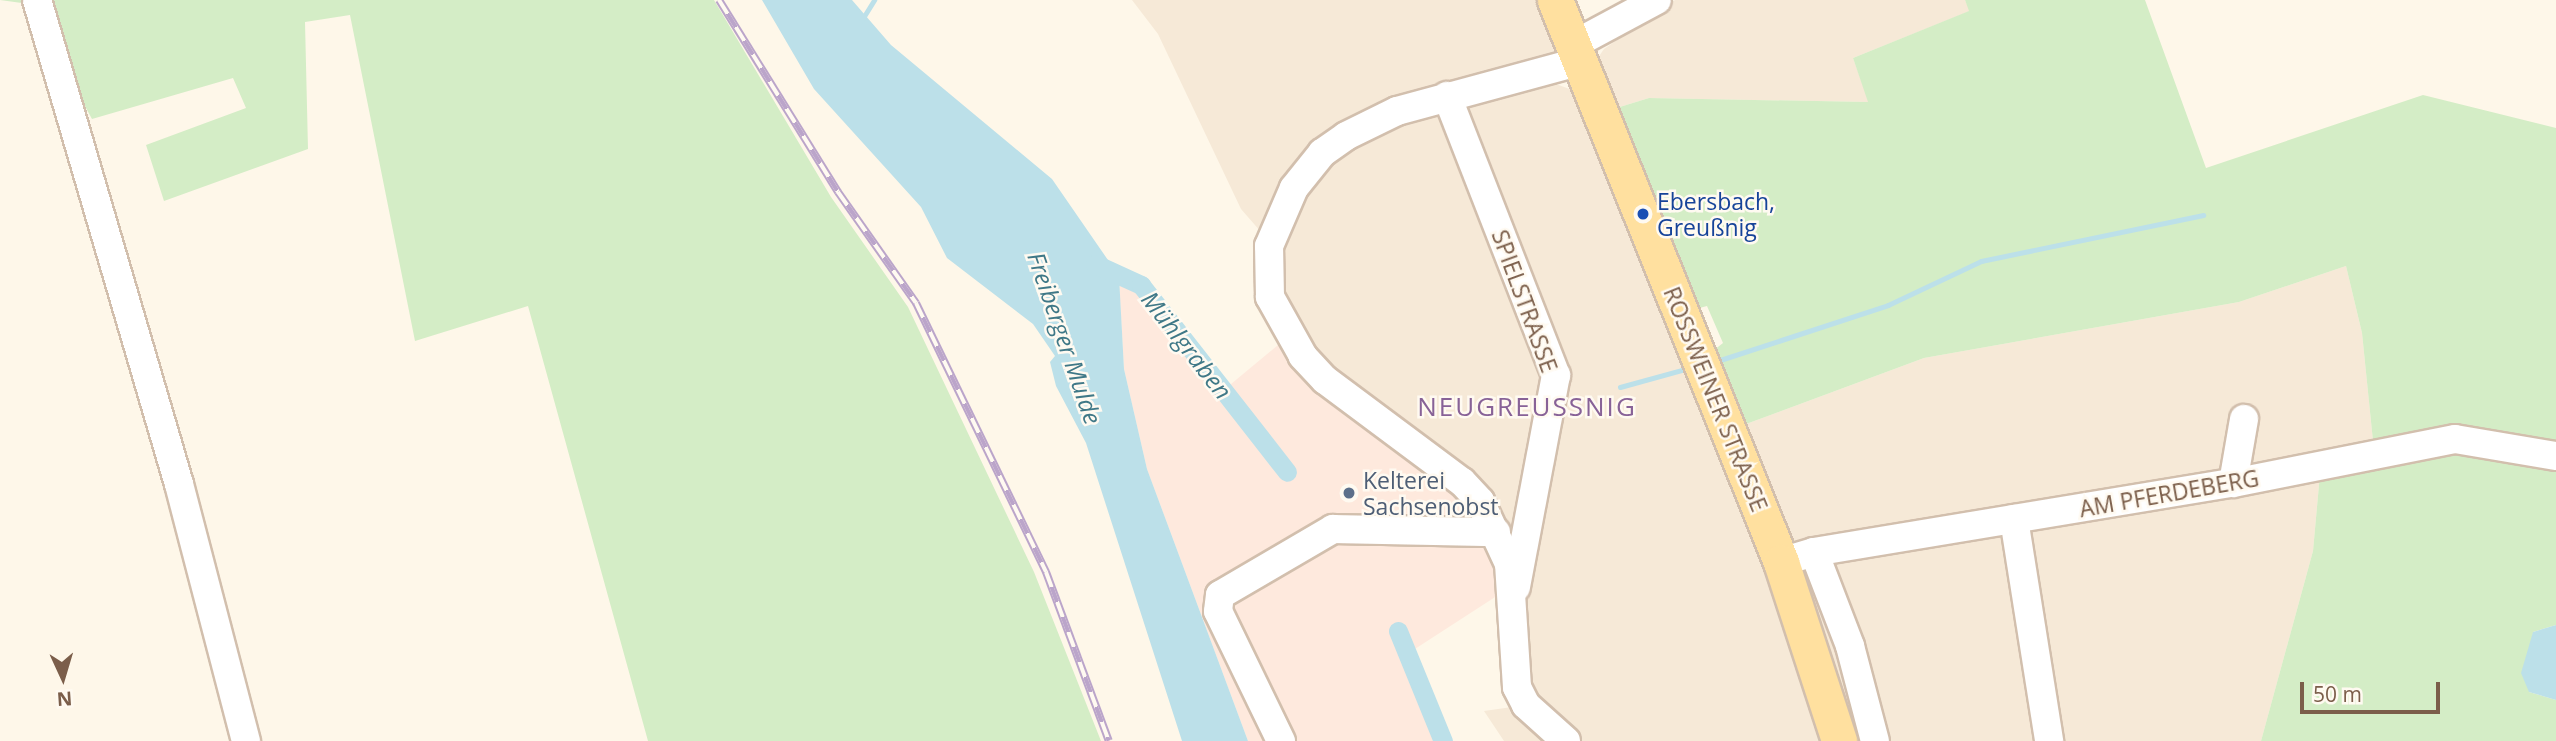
<!DOCTYPE html>
<html>
<head>
<meta charset="utf-8">
<style>
  body { margin:0 }
  #map { position:relative; width:2556px; height:741px; overflow:hidden; background:#fef7e9; font-family:"Open Sans",sans-serif }
  div>[style] { position:absolute }
  [style*='--x'] { left:calc(var(--x)*1px); top:calc(var(--y)*1px); width:calc(var(--w)*1px); rotate:calc(var(--a)*1deg) }
  .residential>* { inset:0; background:#f6e9d7 }
  .commercial>* { inset:0; background:#fee9dd }
  .green>* { inset:0; background:#d4edc6 }
  .water>* { inset:0; background:#bce0e9 }
  .stream>* { height:5px; margin:-2.5px; padding:0 2.5px; transform-origin:2.5px; border-radius:2.5px; background:#bce0e9 }
  .canal>* { height:19px; margin:-9.5px; padding:0 9.5px; transform-origin:9.5px; border-radius:9.5px; background:#bce0e9 }
  .roads { filter:drop-shadow(2px 0 #d2bfad) drop-shadow(-2px 0 #d2bfad) drop-shadow(0 2px #d2bfad) drop-shadow(0 -2px #d2bfad) }
  .minor>* { height:28px; margin:-14px; padding:0 14px; transform-origin:14px; border-radius:14px; background:#fff }
  .major>* { height:35px; margin:-17.5px; padding:0 17.5px; transform-origin:17.5px; border-radius:17.5px; background:#ffe09f }
  .rail>* { height:8px; margin-top:-4px; transform-origin:0; background:repeating-linear-gradient(90deg,#fffaf1 0 16px,#bba5ca 0 32px); box-sizing:border-box; border-block:2px solid #bba5ca }
  .dots>* { width:19px; height:19px; translate:-50% -50%; box-sizing:border-box; border:4px solid #fffaf1; border-radius:50% }
  span { translate:-50% -50%; white-space:nowrap; text-align:center; line-height:1.15; -webkit-text-stroke:5px #fffaf1; paint-order:stroke }
  .transit-label { font-size:23px; color:#164399 }
  .left { translate:0 -50%; text-align:left }
  .street-label { font-size:23px; color:#7b5e4a }
  .service-label { font-size:23px; color:#4e5e75 }
  .water-label { font-size:24px; color:#3f7887; font-style:italic }
  .quarter-label { font-size:26px; color:#886297; letter-spacing:2px }
  .north { position:absolute; left:28px; top:643px; width:70px; height:70px; -webkit-text-stroke:5px #fffaf1; paint-order:stroke; rotate:176deg; font-size:19px; font-weight:700; line-height:28px; text-align:center; color:#7b5e4a }
  .north::after { content:''; display:block; margin:auto; width:24px; height:32px; background:#7b5e4a; clip-path:polygon(50% 0,100% 100%,50% 72%,0 100%) }
  .scale { position:absolute; left:2300px; top:682px; width:140px; height:32px; box-sizing:border-box; border:4px solid #7b5e4a; border-top:0; padding-left:9px; font-size:21px; line-height:24px; white-space:nowrap; color:#7b5e4a; -webkit-text-stroke:5px #fffaf1; paint-order:stroke }
</style>
</head>
<body>
<div id="map">
  <div class="residential">
    <i style="clip-path:polygon(1132px 0,1542px 0,1564px 49px,1366px 117px,1268px 240px,1241px 209px,1158px 34px)"></i>
    <i style="clip-path:polygon(1675px 0,1965px 0,1970px 11px,1853px 58px,1869px 102px,1649px 98px,1610px 110px,1595px 62px,1604px 49px)"></i>
    <i style="clip-path:polygon(1545px 80px,1575px 91px,1678px 326px,1830px 741px,1577px 741px,1529px 701px,1520px 599px,1561px 375px,1459px 103px)"></i>
    <i style="clip-path:polygon(1446px 107px,1556px 375px,1528px 531px,1496px 532px,1284px 326px,1274px 248px,1324px 158px,1368px 132px)"></i>
    <i style="clip-path:polygon(2346px 266px,2362px 333px,2374px 451px,1792px 547px,1738px 427px,1924px 358px,2239px 302px)"></i>
    <i style="clip-path:polygon(2320px 474px,2313px 551px,2261px 741px,1848px 741px,1802px 570px,1810px 563px,2023px 532px)"></i>
    <i style="clip-path:polygon(1526px 705px,1566px 741px,1504px 741px,1484px 711px)"></i>
  </div>
  <div class="commercial">
    <i style="clip-path:polygon(1119px 281px,1139px 290px,1219px 394px,1284px 340px,1457px 484px,1506px 590px,1401px 658px,1435px 741px,1248px 741px,1147px 469px,1124px 369px)"></i>
  </div>
  <div class="green">
    <i style="clip-path:polygon(0 0,714px 0,831px 197px,908px 307px,1034px 572px,1101px 741px,648px 741px,528px 306px,415px 341px,350px 15px,305px 22px,308px 149px,164px 201px,146px 145px,246px 108px,233px 78px,92px 119px,29px 4px)"></i>
    <i style="clip-path:polygon(1965px 0,2145px 0,2206px 168px,2423px 95px,2556px 128px,2556px 625px,2533px 632px,2529px 692px,2556px 700px,2556px 741px,2261px 741px,2313px 551px,2320px 474px,2374px 451px,2362px 333px,2346px 266px,2239px 302px,1924px 358px,1738px 427px,1709px 354px,1723px 343px,1707px 306px,1692px 310px,1610px 110px,1649px 98px,1868px 102px,1853px 58px,1969px 11px)"></i>
  </div>
  <div class="water">
    <i style="clip-path:polygon(762px 0,852px 0,891px 45px,1052px 179px,1119px 276px,1124px 369px,1147px 469px,1248px 741px,1182px 741px,1086px 443px,1056px 386px,1050px 362px,1055px 356px,1033px 324px,947px 258px,921px 207px,814px 89px)"></i>
    <i style="clip-path:polygon(2556px 625px,2556px 700px,2529px 692px,2521px 673px,2533px 632px)"></i>
  </div>
  <div class="stream">
    <i style="--x:861;--y:21;--w:25;--a:-58"></i>
    <i style="--x:1714;--y:362;--w:183;--a:-18.1"></i>
    <i style="--x:1888;--y:305;--w:103;--a:-25.3"></i>
    <i style="--x:1981;--y:261;--w:227;--a:-11.7"></i>
    <i style="--x:1620;--y:387;--w:72;--a:-15.4"></i>
  </div>
  <div class="canal">
    <i style="--x:1095;--y:264;--w:51;--a:24.5"></i>
    <i style="--x:1141;--y:285;--w:237;--a:52"></i>
    <i style="--x:1398;--y:631;--w:119;--a:67.8"></i>
  </div>
  <div class="roads">
    <div class="minor">
      <i style="--x:37;--y:0;--w:504;--a:73.65"></i>
      <i style="--x:179;--y:484;--w:266;--a:75.4"></i>
      <i style="--x:1573;--y:45;--w:95;--a:-28.2"></i>
      <i style="--x:1447;--y:96;--w:300;--a:68.7"></i>
      <i style="--x:1556;--y:375;--w:216;--a:100.7"></i>
      <i style="--x:2233;--y:483;--w:65;--a:-80.2"></i>
      <i style="--x:2014;--y:519;--w:225;--a:81"></i>
      <i style="--x:1814;--y:552;--w:101;--a:69"></i>
      <i style="--x:1850;--y:646;--w:98;--a:75.3"></i>
      <i style="--x:1781;--y:562;--w:34;--a:-17"></i>
      <i style="--x:1814;--y:552;--w:425;--a:-9.4"></i>
      <i style="--x:2233;--y:483;--w:226;--a:-11.2"></i>
      <i style="--x:2455;--y:439;--w:102;--a:9.6"></i>
      <i style="--x:1281;--y:741;--w:144;--a:-115.9"></i>
      <i style="--x:1218;--y:611;--w:16;--a:-83"></i>
      <i style="--x:1220;--y:595;--w:131;--a:-30.3"></i>
      <i style="--x:1333;--y:529;--w:163;--a:1.1"></i>
      <i style="--x:1566;--y:741;--w:54;--a:-138"></i>
      <i style="--x:1526;--y:705;--w:20;--a:-117"></i>
      <i style="--x:1517;--y:687;--w:123;--a:-93.7"></i>
      <i style="--x:1509;--y:564;--w:69;--a:-114.7"></i>
      <i style="--x:1480;--y:501;--w:26;--a:-133"></i>
      <i style="--x:1462;--y:482;--w:171;--a:-143.3"></i>
      <i style="--x:1325;--y:380;--w:33;--a:-133"></i>
      <i style="--x:1303;--y:356;--w:68;--a:-119.2"></i>
      <i style="--x:1270;--y:297;--w:51;--a:-91.1"></i>
      <i style="--x:1269;--y:246;--w:63;--a:-66.7"></i>
      <i style="--x:1294;--y:188;--w:45;--a:-51.3"></i>
      <i style="--x:1322;--y:153;--w:29;--a:-35"></i>
      <i style="--x:1346;--y:136;--w:57;--a:-26.1"></i>
      <i style="--x:1397;--y:111;--w:191;--a:-15.2"></i>
    </div>
    <div class="major">
      <i style="--x:1555;--y:0;--w:606;--a:68.09"></i>
      <i style="--x:1781;--y:562;--w:188;--a:72"></i>
    </div>
  </div>
  <div class="rail">
    <i style="--x:719;--y:0;--w:226;--a:58.2"></i>
    <i style="--x:838;--y:192;--w:136;--a:54.9"></i>
    <i style="--x:916;--y:303;--w:299;--a:64.2"></i>
    <i style="--x:1046;--y:572;--w:180;--a:69.6"></i>
  </div>
  <div class="dots">
    <i style="left:1643px;top:214px;background:#1a4fb4"></i>
    <i style="left:1349px;top:493px;background:#5c6f8a"></i>
  </div>
  <div class="transit-label">
    <span class="left" style="left:1657px;top:214px">Ebersbach,<br>Greußnig</span>
  </div>
  <div class="street-label">
    <span style="left:1525px;top:301px;rotate:70deg">SPIELSTRASSE</span>
    <span style="left:1716px;top:399px;rotate:68deg">ROSSWEINER STRASSE</span>
    <span style="left:2169px;top:493px;rotate:-10deg">AM PFERDEBERG</span>
  </div>
  <div class="service-label">
    <span class="left" style="left:1363px;top:493px">Kelterei<br>Sachsenobst</span>
  </div>
  <div class="water-label">
    <span style="left:1065px;top:338px;rotate:71deg">Freiberger Mulde</span>
    <span style="left:1187px;top:345px;rotate:52deg">Mühlgraben</span>
  </div>
  <div class="quarter-label">
    <span style="left:1527px;top:407px">NEUGREUSSNIG</span>
  </div>
  <div class="north">N</div>
  <div class="scale">50 m</div>
</div>
</body>
</html>
